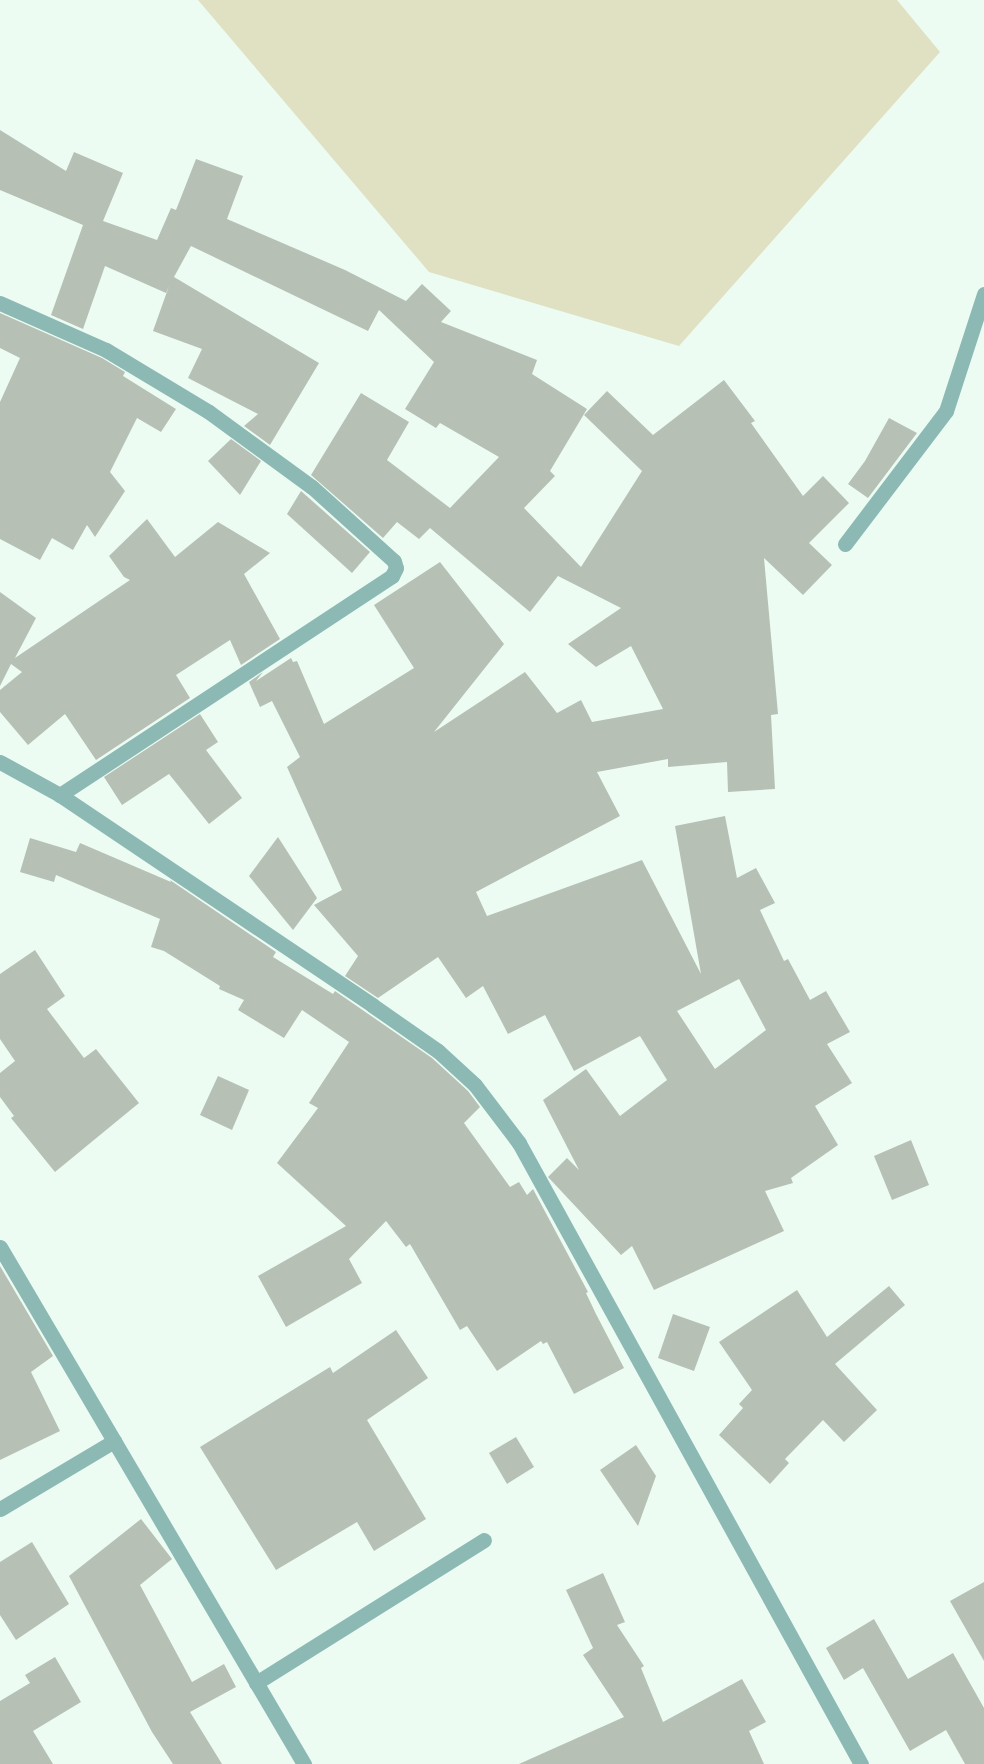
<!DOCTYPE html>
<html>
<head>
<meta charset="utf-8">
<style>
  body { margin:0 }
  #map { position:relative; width:984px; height:1764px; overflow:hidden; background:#ecfcf3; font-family:Mulish,sans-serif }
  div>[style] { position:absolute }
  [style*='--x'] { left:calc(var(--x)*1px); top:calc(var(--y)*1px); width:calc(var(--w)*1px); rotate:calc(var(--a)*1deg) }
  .green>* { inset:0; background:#dfe1c2 }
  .building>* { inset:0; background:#b7c0b4 }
  .lane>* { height:15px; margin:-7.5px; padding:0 7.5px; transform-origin:7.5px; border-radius:7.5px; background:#8db9b5 }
  .street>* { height:15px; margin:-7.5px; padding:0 7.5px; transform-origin:7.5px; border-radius:7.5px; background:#8db9b5 }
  span { translate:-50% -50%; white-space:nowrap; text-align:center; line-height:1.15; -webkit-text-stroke:4.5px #fff; paint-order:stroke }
</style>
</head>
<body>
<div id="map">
  <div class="green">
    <i style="clip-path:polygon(198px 0,897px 0,940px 52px,679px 346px,429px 272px)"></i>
  </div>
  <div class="building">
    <i style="clip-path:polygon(evenodd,0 130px,66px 171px,74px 152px,123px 173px,103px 221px,157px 240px,171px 208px,176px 210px,196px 159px,243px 176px,227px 219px,345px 270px,406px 301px,422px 284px,451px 311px,441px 322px,537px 360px,532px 374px,587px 409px,550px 471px,555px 476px,524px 508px,581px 567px,642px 471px,584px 415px,607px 391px,653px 435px,724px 380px,755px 421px,751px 423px,803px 496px,823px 476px,849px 503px,809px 543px,832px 565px,803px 595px,764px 558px,778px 714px,771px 715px,775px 789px,728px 792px,727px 762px,668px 767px,668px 759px,597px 772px,620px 816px,476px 892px,487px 916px,642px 860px,701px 974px,675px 826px,725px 816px,737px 878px,756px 868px,775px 903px,760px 910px,784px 961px,788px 959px,810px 1000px,826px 991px,850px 1032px,827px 1044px,852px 1083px,815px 1106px,838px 1145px,791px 1178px,793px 1183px,765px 1191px,784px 1231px,654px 1290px,632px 1246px,621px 1255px,548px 1177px,567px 1158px,579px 1170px,543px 1100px,586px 1069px,620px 1116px,667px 1080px,640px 1036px,574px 1071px,545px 1015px,508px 1034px,483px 986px,466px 998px,438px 957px,378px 998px,345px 976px,358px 956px,314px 905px,342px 890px,287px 767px,300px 757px,272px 701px,260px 707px,249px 682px,263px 672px,256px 681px,291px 658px,293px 662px,297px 661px,324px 724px,414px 668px,374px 605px,440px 562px,504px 644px,434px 732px,525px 672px,557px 713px,581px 700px,592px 722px,663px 709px,631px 646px,596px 667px,568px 644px,621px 608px,558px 576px,530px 612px,430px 528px,419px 539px,397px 522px,383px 538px,311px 475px,361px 393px,409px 422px,387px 460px,450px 508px,499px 457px,440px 423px,436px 428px,405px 409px,434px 362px,379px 310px,368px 331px,191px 246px,174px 277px,319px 363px,270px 445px,244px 426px,258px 414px,188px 378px,202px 349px,153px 331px,169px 286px,166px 293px,105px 266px,83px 329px,51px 315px,83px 225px,0 190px,0 130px,739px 979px,766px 1030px,715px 1069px,677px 1011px,739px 979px)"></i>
    <i style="clip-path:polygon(0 313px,102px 358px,125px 372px,123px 376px,176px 409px,161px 432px,137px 418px,110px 472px,125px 491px,95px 537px,87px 525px,73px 550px,52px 538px,40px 560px,0 539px,0 402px,20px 358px,0 348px)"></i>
    <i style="clip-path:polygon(889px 418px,917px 433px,868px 498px,848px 484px,865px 461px)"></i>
    <i style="clip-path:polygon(231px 439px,261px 461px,240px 495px,208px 461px)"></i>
    <i style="clip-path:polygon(301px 491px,370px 552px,352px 573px,287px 514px)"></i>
    <i style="clip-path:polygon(147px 519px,175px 557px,218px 522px,270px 553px,244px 574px,280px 639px,241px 665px,230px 640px,176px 675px,190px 698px,96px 760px,65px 714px,28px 745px,0 712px,0 690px,22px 672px,11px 664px,0 686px,0 592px,36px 618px,15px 658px,130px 580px,124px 577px,109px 556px)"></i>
    <i style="clip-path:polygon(200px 714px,218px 742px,206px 750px,242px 798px,209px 824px,169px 774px,122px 805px,104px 777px)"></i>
    <i style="clip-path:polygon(278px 837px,317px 898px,293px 930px,249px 876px)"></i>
    <i style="clip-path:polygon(30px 838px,76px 852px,80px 843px,171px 882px,170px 880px,276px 952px,273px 957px,333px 994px,335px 991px,432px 1058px,468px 1091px,480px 1107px,464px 1123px,510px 1187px,519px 1182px,527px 1195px,533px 1189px,588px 1292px,586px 1293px,596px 1314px,624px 1368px,574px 1394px,547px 1342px,543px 1344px,541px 1341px,497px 1371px,467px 1326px,460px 1330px,410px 1244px,406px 1247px,386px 1221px,349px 1259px,362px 1283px,286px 1327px,258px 1276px,346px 1226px,277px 1163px,318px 1108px,309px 1103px,349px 1042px,302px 1010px,284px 1038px,238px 1010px,244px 1000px,219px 989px,220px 986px,164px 951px,151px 947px,160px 919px,56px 875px,54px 882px,20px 872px)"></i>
    <i style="clip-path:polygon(35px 950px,65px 996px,47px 1009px,84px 1058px,96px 1049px,139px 1103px,55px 1172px,11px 1118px,14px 1116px,0 1097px,0 1073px,15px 1061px,0 1039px,0 974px)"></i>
    <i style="clip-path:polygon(218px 1076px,249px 1090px,232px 1130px,200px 1115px)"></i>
    <i style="clip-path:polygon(911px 1140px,929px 1185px,892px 1200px,874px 1156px)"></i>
    <i style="clip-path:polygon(0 1266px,53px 1356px,31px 1372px,60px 1431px,0 1460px)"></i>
    <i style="clip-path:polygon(889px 1286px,905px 1305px,835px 1364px,877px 1410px,844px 1442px,823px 1420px,785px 1459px,789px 1463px,770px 1484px,719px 1435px,743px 1408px,739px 1404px,752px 1390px,719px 1342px,797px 1290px,827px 1337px)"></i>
    <i style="clip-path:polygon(673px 1314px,710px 1327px,694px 1371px,658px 1358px)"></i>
    <i style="clip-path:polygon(396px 1330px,428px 1378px,367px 1420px,426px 1519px,374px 1551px,357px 1522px,276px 1570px,200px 1447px,330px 1367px,333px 1373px)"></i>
    <i style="clip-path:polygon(516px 1437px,534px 1467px,507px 1484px,489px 1453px)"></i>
    <i style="clip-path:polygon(636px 1445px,656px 1476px,638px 1526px,600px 1470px)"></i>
    <i style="clip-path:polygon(141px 1519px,172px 1559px,140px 1585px,192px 1682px,224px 1664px,236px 1687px,190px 1712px,222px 1764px,173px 1764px,152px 1732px,69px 1576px)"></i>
    <i style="clip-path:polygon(32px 1542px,69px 1604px,16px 1640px,0 1615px,0 1562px)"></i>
    <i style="clip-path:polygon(603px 1573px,625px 1622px,617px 1625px,644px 1666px,641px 1668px,663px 1722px,742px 1679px,766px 1722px,749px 1731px,764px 1764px,519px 1764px,624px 1717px,583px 1655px,593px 1648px,566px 1590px)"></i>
    <i style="clip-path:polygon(984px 1582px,984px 1661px,950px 1601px)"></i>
    <i style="clip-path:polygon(874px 1619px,908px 1679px,953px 1653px,984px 1708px,984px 1764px,965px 1764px,946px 1730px,910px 1751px,863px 1668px,844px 1680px,826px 1648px)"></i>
    <i style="clip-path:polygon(55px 1657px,81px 1702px,33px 1731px,53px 1764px,0 1764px,0 1701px,30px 1683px,25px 1675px)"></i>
  </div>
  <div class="lane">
    <i style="--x:0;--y:1509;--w:133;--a:-30.8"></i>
  </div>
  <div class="street">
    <i style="--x:0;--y:303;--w:116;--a:23.9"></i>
    <i style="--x:106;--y:350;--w:120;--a:31"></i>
    <i style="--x:209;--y:412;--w:127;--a:36.1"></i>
    <i style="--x:312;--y:487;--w:110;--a:42.1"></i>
    <i style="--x:394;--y:561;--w:7;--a:74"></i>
    <i style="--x:396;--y:568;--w:9;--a:117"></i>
    <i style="--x:392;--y:576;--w:398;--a:146.6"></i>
    <i style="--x:845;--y:544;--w:167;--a:-52.8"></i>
    <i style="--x:946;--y:411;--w:123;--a:-72"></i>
    <i style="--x:0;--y:762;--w:68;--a:28.8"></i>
    <i style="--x:60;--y:795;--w:376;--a:33.9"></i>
    <i style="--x:372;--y:1005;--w:80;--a:34.9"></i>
    <i style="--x:438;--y:1051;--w:50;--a:42.6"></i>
    <i style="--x:475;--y:1085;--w:73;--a:52.8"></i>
    <i style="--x:519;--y:1143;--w:709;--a:61.16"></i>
    <i style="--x:0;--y:1247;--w:600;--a:59.54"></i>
    <i style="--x:256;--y:1683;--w:269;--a:-32.1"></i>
  </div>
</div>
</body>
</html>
